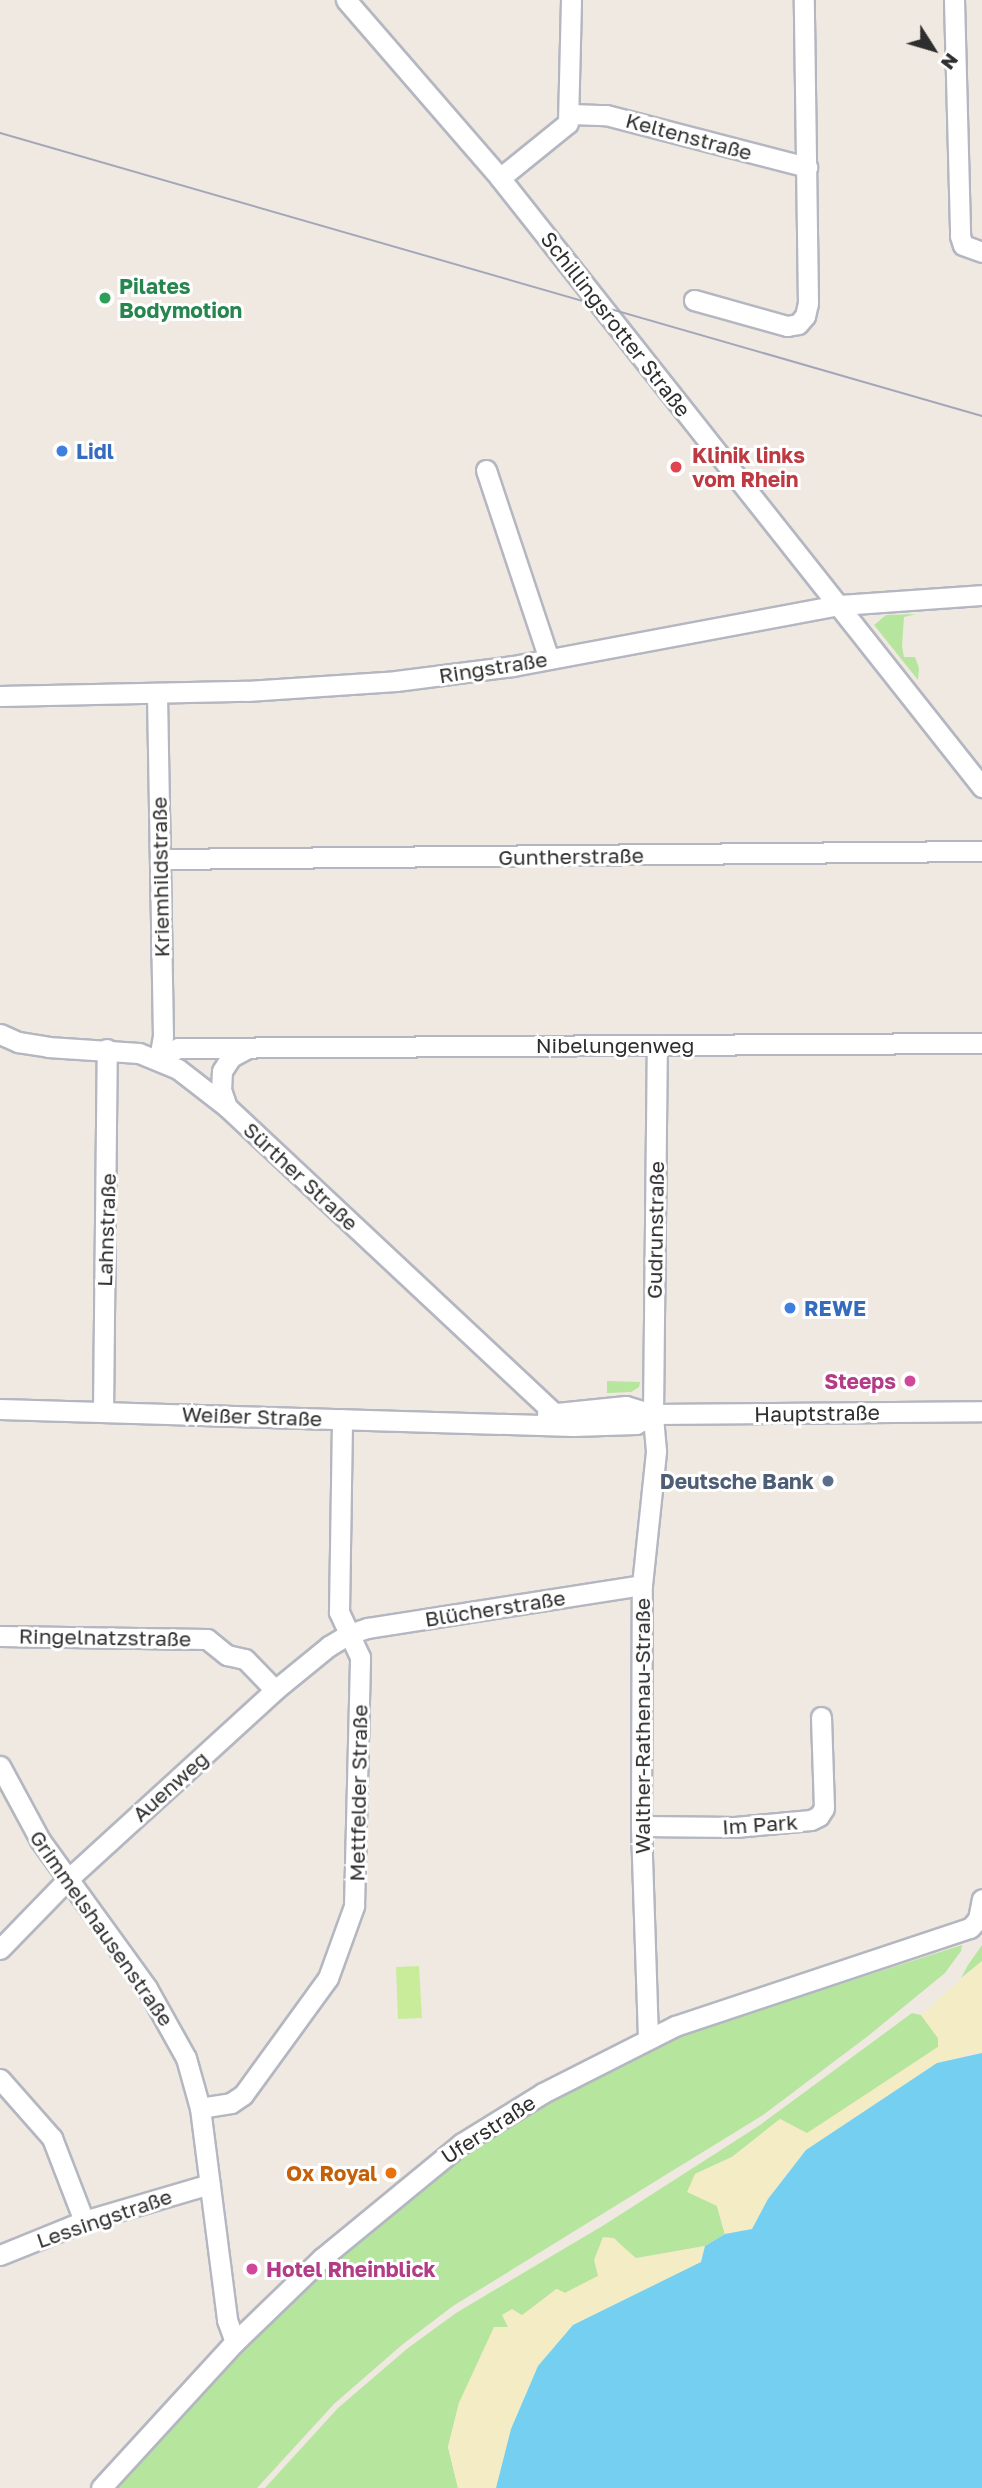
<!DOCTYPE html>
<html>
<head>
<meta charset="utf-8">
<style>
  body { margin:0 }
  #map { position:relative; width:982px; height:2488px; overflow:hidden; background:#efe9e1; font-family:"Golos Text",sans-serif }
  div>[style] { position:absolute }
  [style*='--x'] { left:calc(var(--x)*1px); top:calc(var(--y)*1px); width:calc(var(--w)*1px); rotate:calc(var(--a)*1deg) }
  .green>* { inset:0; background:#b6e59e }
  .sand>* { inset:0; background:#f3ecc5 }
  .pitch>* { inset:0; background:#c9ec9a }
  .water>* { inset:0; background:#75cff0 }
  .roads { filter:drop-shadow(2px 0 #b4b7c1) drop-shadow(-2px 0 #b4b7c1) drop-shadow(0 2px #b4b7c1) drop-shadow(0 -2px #b4b7c1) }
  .minor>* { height:19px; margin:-9.5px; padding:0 9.5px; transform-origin:9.5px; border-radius:9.5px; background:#fff }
  .tram>* { height:2px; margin:-1px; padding:0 1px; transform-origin:1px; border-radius:1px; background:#a3a6b8 }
  .dots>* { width:19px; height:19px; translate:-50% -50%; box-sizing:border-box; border:4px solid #fff; border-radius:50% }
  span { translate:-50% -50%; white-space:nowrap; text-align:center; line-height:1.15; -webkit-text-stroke:6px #fff; paint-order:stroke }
  .street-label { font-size:21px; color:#2e2e2e }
  .leisure-label { font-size:21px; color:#27864d; font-weight:700 }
  .left { translate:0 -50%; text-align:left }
  .shop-label { font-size:21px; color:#366cbe; font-weight:700 }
  .health-label { font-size:21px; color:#be3a42; font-weight:700 }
  .hotel-label { font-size:21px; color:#b23c85; font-weight:700 }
  .right { translate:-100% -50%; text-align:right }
  .service-label { font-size:21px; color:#4e5e75; font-weight:700 }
  .food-label { font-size:21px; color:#c56008; font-weight:700 }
  .north { position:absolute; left:898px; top:14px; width:70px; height:70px; -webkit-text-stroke:5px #fff; paint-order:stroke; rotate:127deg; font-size:19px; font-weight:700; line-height:28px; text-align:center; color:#2e2e2e }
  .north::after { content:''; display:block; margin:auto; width:24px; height:32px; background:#2e2e2e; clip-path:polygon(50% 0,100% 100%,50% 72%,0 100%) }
</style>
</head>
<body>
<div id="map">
  <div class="green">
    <i style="clip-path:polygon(916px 614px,904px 617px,902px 646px,904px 657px,915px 657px,919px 668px,918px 680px,874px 625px,886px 615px)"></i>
    <i style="clip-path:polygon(607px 1381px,640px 1382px,639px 1387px,631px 1392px,607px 1393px)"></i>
    <i style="clip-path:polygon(962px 1945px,961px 1951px,945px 1973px,868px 2036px,763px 2115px,453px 2306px,403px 2344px,334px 2404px,257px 2488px,115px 2488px,262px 2329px,360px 2239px,467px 2151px,548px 2099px,681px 2035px)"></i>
    <i style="clip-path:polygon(982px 1945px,982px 1961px,961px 1978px,968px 1965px)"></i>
    <i style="clip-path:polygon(912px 2013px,921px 2015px,938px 2038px,938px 2047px,807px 2134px,780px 2119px,732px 2157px,695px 2174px,717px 2206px,725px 2234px,705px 2246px,635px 2259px,614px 2238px,598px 2276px,565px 2293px,556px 2289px,508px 2327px,494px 2328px,459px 2403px,448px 2447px,458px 2488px,265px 2488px,338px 2408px,408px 2348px,456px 2313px,604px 2225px,760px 2125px)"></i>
  </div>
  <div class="sand">
    <i style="clip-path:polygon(982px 1961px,982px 2053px,967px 2054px,785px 2174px,752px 2229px,509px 2488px,458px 2488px,448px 2447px,459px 2403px,494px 2327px,508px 2327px,502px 2315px,512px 2309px,522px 2315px,557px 2289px,565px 2293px,598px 2276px,594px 2260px,603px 2237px,613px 2238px,636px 2258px,705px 2246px,725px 2235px,717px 2206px,687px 2192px,695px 2174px,732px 2157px,780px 2119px,807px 2133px,938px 2047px,938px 2038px,921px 2015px)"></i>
  </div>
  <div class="pitch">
    <i style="clip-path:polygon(419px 1966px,422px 2018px,398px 2019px,396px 1967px)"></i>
  </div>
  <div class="water">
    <i style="clip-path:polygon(982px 2053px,982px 2488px,496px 2488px,511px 2429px,538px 2366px,573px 2325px,701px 2262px,705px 2246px,725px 2234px,752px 2229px,768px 2199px,806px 2150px,937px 2063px)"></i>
  </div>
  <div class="roads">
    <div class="minor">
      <i style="--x:346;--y:0;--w:235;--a:49.1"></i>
      <i style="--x:500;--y:178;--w:777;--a:51.64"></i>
      <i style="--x:954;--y:0;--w:236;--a:88.5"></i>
      <i style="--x:960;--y:236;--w:9;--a:72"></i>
      <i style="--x:963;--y:245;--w:20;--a:20"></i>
      <i style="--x:570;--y:114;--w:36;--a:2"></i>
      <i style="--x:606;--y:115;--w:208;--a:14.5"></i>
      <i style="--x:500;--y:178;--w:87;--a:-39"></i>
      <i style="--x:568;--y:123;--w:123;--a:-88.6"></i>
      <i style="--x:694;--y:300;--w:97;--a:15.6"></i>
      <i style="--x:787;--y:326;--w:11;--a:-10"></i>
      <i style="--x:798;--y:324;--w:11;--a:-49"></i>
      <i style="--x:805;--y:316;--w:13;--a:-77"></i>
      <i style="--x:808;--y:303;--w:303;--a:-90.8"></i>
      <i style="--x:486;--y:470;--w:199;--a:71.6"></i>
      <i style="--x:157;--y:694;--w:342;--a:89"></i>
      <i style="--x:163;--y:1036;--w:23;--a:100"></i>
      <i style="--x:0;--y:696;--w:247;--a:-1.2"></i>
      <i style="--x:247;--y:691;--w:149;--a:-3.8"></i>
      <i style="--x:396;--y:681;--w:118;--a:-7.3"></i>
      <i style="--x:513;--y:666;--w:332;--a:-10.6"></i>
      <i style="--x:839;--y:605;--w:143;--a:-4"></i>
      <i style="--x:160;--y:859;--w:822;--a:-0.56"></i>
      <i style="--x:0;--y:1034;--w:20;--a:24"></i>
      <i style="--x:18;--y:1042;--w:30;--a:9"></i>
      <i style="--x:48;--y:1047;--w:91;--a:3.8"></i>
      <i style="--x:139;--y:1053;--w:42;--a:22.3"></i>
      <i style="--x:178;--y:1069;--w:62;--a:37.8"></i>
      <i style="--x:227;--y:1107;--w:448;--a:43.1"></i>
      <i style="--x:554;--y:1413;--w:23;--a:34"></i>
      <i style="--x:159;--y:1059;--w:22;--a:-30"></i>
      <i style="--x:178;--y:1048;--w:804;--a:-0.36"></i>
      <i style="--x:227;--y:1107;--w:18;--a:-109"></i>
      <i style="--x:221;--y:1090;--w:19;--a:-87"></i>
      <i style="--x:222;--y:1071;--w:17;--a:-57"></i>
      <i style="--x:231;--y:1057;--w:19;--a:-28"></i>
      <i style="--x:0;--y:1409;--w:573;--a:1.7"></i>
      <i style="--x:573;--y:1426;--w:63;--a:-1.8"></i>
      <i style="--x:636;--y:1424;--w:20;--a:-30"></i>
      <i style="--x:103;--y:1412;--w:363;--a:-89.4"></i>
      <i style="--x:547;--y:1414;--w:79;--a:-5.8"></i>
      <i style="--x:626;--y:1406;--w:28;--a:17"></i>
      <i style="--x:653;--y:1414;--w:329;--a:-0.5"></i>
      <i style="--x:0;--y:1636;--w:207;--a:0.8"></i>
      <i style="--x:207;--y:1639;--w:26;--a:39"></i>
      <i style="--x:227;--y:1655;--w:18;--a:13"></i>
      <i style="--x:245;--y:1659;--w:43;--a:45.9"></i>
      <i style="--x:0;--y:1766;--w:84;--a:61.6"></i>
      <i style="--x:40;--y:1840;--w:183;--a:54.1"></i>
      <i style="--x:147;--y:1988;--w:80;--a:60.9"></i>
      <i style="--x:186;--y:2058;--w:52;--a:74.4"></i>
      <i style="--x:200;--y:2108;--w:214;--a:82.7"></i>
      <i style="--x:227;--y:2320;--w:23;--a:70"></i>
      <i style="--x:641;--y:1826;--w:94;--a:0.6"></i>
      <i style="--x:735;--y:1827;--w:76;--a:-5.3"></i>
      <i style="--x:811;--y:1820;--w:9;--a:-27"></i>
      <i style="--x:819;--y:1816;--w:9;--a:-58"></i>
      <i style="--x:824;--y:1808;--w:91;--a:-91.9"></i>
      <i style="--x:0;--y:1949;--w:96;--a:-45.8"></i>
      <i style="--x:67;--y:1880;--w:282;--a:-42.4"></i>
      <i style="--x:275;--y:1690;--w:70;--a:-39.2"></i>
      <i style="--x:329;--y:1646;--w:23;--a:-31"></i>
      <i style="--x:349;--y:1634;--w:20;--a:-18"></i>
      <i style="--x:368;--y:1628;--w:277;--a:-8.9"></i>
      <i style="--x:648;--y:2038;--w:212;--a:-91.9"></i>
      <i style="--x:641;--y:1826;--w:241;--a:-89.8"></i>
      <i style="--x:642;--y:1585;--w:135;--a:-84"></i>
      <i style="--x:656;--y:1451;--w:37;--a:-95"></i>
      <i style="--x:653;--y:1414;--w:368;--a:-89.4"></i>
      <i style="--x:0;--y:2079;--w:79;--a:48.6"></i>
      <i style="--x:52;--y:2138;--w:89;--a:68.9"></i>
      <i style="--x:200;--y:2108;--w:31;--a:-9"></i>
      <i style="--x:231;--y:2103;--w:14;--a:-34"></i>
      <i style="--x:243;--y:2095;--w:145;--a:-54"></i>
      <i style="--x:328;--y:1978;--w:77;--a:-70.1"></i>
      <i style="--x:354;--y:1906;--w:249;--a:-88.6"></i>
      <i style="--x:360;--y:1657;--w:50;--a:-115"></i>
      <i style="--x:339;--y:1612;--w:193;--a:-89.1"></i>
      <i style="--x:0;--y:2255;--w:91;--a:-22"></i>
      <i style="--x:84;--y:2221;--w:131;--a:-16.4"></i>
      <i style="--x:101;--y:2488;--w:198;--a:-47.5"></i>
      <i style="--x:235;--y:2342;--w:121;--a:-44"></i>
      <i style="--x:322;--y:2258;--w:181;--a:-39.4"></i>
      <i style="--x:462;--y:2143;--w:95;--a:-31.7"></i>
      <i style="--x:543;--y:2093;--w:148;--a:-26.9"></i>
      <i style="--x:675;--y:2026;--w:311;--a:-18.4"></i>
      <i style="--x:970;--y:1928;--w:12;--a:-48"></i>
      <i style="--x:978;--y:1919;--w:20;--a:-79"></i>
    </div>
  </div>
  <div class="tram">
    <i style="--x:0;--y:133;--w:1022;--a:16.08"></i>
  </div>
  <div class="dots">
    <i style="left:105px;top:298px;background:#2e9e5b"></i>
    <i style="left:62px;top:451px;background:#3f7fe0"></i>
    <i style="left:676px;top:467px;background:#e0444e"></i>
    <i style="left:790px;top:1308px;background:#3f7fe0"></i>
    <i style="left:910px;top:1381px;background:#d1479c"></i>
    <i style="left:828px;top:1481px;background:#5c6f8a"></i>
    <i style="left:391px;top:2173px;background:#e8710a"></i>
    <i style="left:252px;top:2269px;background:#d1479c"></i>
  </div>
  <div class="street-label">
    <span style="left:689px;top:136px;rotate:15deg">Keltenstraße</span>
    <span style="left:616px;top:324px;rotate:52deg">Schillingsrotter Straße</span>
    <span style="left:493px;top:667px;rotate:-9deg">Ringstraße</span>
    <span style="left:571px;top:856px;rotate:-1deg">Guntherstraße</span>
    <span style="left:160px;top:877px;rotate:-91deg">Kriemhildstraße</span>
    <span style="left:615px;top:1045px">Nibelungenweg</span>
    <span style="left:301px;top:1176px;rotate:43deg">Sürther Straße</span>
    <span style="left:106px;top:1230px;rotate:-88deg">Lahnstraße</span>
    <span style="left:655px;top:1230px;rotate:-89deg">Gudrunstraße</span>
    <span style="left:817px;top:1413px;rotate:-1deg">Hauptstraße</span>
    <span style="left:252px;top:1416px;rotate:2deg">Weißer Straße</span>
    <span style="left:495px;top:1608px;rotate:-9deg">Blücherstraße</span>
    <span style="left:105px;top:1637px;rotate:1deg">Ringelnatzstraße</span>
    <span style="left:642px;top:1726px;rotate:-90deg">Walther-Rathenau-Straße</span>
    <span style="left:170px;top:1786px;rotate:-42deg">Auenweg</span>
    <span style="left:358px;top:1793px;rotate:-89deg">Mettfelder Straße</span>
    <span style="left:760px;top:1824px;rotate:-4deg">Im Park</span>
    <span style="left:102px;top:1928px;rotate:55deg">Grimmelshausenstraße</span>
    <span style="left:488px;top:2129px;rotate:-33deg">Uferstraße</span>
    <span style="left:104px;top:2218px;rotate:-19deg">Lessingstraße</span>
  </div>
  <div class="leisure-label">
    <span class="left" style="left:119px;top:298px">Pilates<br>Bodymotion</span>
  </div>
  <div class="shop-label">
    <span class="left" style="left:76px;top:451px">Lidl</span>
    <span class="left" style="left:804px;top:1308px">REWE</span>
  </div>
  <div class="health-label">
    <span class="left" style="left:692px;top:467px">Klinik links<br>vom Rhein</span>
  </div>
  <div class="hotel-label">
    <span class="right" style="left:896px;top:1381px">Steeps</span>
    <span class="left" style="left:266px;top:2269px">Hotel Rheinblick</span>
  </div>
  <div class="service-label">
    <span class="right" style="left:814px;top:1481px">Deutsche Bank</span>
  </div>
  <div class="food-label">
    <span class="right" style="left:377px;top:2173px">Ox Royal</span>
  </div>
  <div class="north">N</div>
</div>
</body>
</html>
